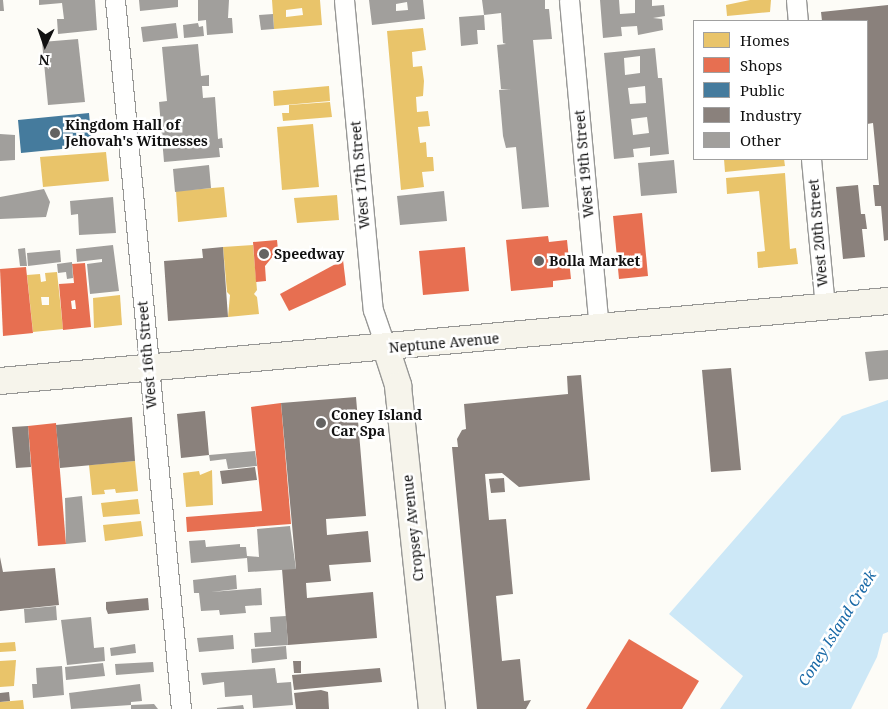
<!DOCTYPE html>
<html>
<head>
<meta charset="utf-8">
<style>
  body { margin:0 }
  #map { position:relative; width:888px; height:709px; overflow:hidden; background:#fdfcf7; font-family:"Noto Serif",serif }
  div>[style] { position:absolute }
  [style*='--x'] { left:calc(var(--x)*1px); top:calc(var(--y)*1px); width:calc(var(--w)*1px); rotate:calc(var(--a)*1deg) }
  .water>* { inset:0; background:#cde8f7 }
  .homes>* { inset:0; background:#e9c46a }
  .shops>* { inset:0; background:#e76f51 }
  .public>* { inset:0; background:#457b9d }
  .industry>* { inset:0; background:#8a817c }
  .building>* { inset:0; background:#a19f9c }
  .roads { filter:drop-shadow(1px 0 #979795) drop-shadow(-1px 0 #979795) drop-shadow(0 1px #979795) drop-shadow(0 -1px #979795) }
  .street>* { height:19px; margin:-9.5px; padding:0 9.5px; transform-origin:9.5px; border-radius:9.5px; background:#fffffe }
  .secondary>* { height:26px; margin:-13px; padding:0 13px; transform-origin:13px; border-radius:13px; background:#f6f4eb }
  .dots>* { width:14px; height:14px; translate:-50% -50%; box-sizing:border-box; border:2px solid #fff; border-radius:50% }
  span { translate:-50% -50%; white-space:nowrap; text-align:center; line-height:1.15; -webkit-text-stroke:5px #fff; paint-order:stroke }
  .poi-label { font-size:14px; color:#111; font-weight:700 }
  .left { translate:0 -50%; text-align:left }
  .street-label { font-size:14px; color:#111 }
  .water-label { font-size:15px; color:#1768a6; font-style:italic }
  .legend { position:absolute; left:693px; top:20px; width:175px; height:140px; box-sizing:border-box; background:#fff; border:1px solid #a0a0a0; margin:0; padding:6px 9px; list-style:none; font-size:15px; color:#111 }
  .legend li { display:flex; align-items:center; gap:10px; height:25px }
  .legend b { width:25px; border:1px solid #a0a0a0 }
  .north { position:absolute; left:20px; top:20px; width:50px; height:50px; -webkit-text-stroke:4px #fff; paint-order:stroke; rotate:183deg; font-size:14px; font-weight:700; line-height:20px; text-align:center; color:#111 }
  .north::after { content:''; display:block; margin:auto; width:18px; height:22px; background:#111; clip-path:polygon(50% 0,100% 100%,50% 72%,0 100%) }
</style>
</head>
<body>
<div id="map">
  <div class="water">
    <i style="clip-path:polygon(888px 400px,888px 632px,883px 634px,877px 657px,851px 709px,720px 709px,743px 676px,669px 614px,842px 416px)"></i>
  </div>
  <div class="homes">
    <i style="clip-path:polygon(evenodd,272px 0,320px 0,322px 25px,274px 29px,272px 0,302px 8px,303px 15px,286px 17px,286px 10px,302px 8px)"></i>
    <i style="clip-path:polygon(750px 0,771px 0,770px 12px,727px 16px,726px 5px)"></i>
    <i style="clip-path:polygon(423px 28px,426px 50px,412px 52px,413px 67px,422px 66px,424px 81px,423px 96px,416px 97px,417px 112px,428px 111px,430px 126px,418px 127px,420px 143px,426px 142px,427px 157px,433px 157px,434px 171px,422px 172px,424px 187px,401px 190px,387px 31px)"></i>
    <i style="clip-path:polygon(329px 86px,330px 101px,274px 106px,273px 91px)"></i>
    <i style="clip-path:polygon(330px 102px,332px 117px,283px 121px,282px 113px,289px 113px,289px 105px)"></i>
    <i style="clip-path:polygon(313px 124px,319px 187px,282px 190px,277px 127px)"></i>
    <i style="clip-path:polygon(106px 152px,109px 181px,43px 187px,40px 157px)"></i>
    <i style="clip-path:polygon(724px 159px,784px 159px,785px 166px,725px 172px)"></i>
    <i style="clip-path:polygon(785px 173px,790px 249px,796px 248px,798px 264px,758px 268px,757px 252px,765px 251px,759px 191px,727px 194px,726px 178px)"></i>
    <i style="clip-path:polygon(224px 187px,227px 217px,178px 222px,176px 191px)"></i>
    <i style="clip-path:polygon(337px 195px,339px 220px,297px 223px,294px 198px)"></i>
    <i style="clip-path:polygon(253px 245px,257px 290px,254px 294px,257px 297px,259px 314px,228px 317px,230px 295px,227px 292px,223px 247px)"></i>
    <i style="clip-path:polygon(evenodd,57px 272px,63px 329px,33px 332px,27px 275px,40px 274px,41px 282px,46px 281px,45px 273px,57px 272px,41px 297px,49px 297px,49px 305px,42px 305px,41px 297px)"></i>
    <i style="clip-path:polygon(120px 295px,122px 325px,94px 328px,93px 298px)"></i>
    <i style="clip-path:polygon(135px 461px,138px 491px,116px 493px,115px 489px,104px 490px,105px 494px,92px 495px,89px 465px)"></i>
    <i style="clip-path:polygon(212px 470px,213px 505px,186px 507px,183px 473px,199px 471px,200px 475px)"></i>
    <i style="clip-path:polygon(138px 499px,140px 514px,103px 517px,101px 503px)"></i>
    <i style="clip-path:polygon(141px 521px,143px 536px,105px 541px,103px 525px)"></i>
    <i style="clip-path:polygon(15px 642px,16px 651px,0 652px,0 643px)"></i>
    <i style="clip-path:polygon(16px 660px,14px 686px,0 687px,0 661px)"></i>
    <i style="clip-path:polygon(23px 700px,24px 709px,0 709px,0 702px)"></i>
  </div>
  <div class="shops">
    <i style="clip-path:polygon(642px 213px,648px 276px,619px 279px,613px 216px)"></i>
    <i style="clip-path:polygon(548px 236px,549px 242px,567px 240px,571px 279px,553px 281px,553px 287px,511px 291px,506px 240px)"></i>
    <i style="clip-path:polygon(277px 240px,278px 250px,265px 266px,266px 281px,256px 282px,253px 242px)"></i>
    <i style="clip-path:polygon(465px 247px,469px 291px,423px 295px,419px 251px)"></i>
    <i style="clip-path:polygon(343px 260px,346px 285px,289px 311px,280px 294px)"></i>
    <i style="clip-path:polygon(evenodd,85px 263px,91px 327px,63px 330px,59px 284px,74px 283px,72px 264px,85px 263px,75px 300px,76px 309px,72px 309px,71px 301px,75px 300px)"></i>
    <i style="clip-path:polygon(26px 267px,33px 333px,3px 336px,0 269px)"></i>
    <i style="clip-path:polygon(281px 403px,291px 524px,187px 532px,186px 517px,262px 511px,251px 407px)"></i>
    <i style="clip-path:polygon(56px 423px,66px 544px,38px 546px,28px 426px)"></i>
    <i style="clip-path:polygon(629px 639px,699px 681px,682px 709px,586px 709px)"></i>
  </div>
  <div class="public">
    <i style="clip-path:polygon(89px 113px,92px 146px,21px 153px,18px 120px)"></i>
  </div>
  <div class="industry">
    <i style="clip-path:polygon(888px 5px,888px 240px,884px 241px,881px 206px,875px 206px,873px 185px,879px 185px,873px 123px,867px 124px,867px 21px,822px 21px,821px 12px)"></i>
    <i style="clip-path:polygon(858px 185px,861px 214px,865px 214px,867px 229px,862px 229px,865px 257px,843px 259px,836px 187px)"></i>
    <i style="clip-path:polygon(223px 247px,228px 317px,168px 321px,164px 261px,203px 258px,202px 249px)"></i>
    <i style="clip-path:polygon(731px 368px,741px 470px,711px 472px,702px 370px)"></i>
    <i style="clip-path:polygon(581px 375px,590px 480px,519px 487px,502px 473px,485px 474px,489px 520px,506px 519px,513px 594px,496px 596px,502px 661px,520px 659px,524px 701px,531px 700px,526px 709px,477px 709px,452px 447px,458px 447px,457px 439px,462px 430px,466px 429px,464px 404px,568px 394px,567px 376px)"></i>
    <i style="clip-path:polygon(356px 397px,366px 516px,326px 519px,327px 535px,368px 531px,371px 562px,329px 565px,331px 581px,306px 583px,307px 598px,373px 592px,377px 638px,288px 645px,282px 569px,296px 569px,281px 403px)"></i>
    <i style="clip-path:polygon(205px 411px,209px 455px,181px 458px,177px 414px)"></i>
    <i style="clip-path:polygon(132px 417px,135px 461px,60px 468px,56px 425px)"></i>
    <i style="clip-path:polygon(28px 426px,31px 467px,16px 468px,12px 427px)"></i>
    <i style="clip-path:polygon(255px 467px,257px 480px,222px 484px,220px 471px)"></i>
    <i style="clip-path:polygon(504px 478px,505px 492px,491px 493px,489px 479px)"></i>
    <i style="clip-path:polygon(0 557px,3px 572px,55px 568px,59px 605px,0 611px)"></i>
    <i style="clip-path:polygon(148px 598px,149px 610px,108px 614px,106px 609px,106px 602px)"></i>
    <i style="clip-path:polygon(293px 661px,301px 661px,301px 673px,294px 673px)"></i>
    <i style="clip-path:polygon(380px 668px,382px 682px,294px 690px,292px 675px)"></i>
    <i style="clip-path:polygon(321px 690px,328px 692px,329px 709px,296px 709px,294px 693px)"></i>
    <i style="clip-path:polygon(9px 692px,10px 701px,0 702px,0 693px)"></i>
  </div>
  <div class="building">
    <i style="clip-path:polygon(0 0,3px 0,4px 11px,0 11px)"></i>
    <i style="clip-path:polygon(39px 0,95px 0,97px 30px,58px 34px,57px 19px,64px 19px,62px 3px,39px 5px)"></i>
    <i style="clip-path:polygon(139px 0,178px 0,178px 7px,140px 11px)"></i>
    <i style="clip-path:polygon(198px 0,229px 0,228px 18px,232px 18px,233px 33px,207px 35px,206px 20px,198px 21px)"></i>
    <i style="clip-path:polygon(evenodd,369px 0,423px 0,425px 19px,372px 25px,369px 0,407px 2px,408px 10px,396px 11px,396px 4px,407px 2px)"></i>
    <i style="clip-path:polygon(482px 0,545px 0,545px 9px,549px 9px,552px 39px,533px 40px,549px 207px,522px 209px,516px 147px,506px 148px,503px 136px,499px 90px,511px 89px,501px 89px,497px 45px,506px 44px,503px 43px,501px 13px,484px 15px)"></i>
    <i style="clip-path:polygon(600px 0,619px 0,620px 14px,635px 13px,635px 0,652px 0,652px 6px,664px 5px,665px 16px,653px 18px,662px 19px,663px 30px,638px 35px,637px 26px,621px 27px,622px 36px,603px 38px)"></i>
    <i style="clip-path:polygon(273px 14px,274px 29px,261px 30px,259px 15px)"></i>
    <i style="clip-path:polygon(484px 15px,485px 30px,477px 30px,478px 44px,461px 46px,459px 17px)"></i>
    <i style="clip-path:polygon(176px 23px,178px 38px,143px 42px,141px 27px)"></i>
    <i style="clip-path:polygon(198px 23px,199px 27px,203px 26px,204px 36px,184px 38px,183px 25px)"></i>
    <i style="clip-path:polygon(78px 39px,85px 102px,48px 105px,42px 42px)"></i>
    <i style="clip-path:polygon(198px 44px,201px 76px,209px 75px,209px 86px,202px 86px,203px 98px,215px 97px,218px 139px,222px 138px,223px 148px,219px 148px,220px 157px,164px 162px,159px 102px,167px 101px,162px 47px)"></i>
    <i style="clip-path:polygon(evenodd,655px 48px,658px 78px,662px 78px,669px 154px,650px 156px,650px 147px,633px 149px,634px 157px,614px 159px,604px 53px,655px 48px,640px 56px,640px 73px,625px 75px,624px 58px,640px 56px,655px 48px,645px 86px,646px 103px,630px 104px,628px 88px,645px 86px,655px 48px,647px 117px,649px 133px,633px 135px,631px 119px,647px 117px)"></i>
    <i style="clip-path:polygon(0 134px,15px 135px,15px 160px,0 161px)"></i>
    <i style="clip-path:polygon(674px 160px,677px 193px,641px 196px,638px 163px)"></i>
    <i style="clip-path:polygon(209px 165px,211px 188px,175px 192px,173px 169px)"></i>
    <i style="clip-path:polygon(44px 189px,50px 202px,46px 217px,0 219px,0 197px)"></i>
    <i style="clip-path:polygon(444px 191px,447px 221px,400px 225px,397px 196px)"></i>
    <i style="clip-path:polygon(113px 197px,116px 233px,79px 235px,78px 214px,71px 215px,70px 201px)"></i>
    <i style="clip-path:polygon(113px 245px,119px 291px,90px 294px,87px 264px,102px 262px,102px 259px,77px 262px,76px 249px)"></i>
    <i style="clip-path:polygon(25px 248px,27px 266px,20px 266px,18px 249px)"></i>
    <i style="clip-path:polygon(60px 250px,61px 262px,28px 266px,27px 253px)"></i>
    <i style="clip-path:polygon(72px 262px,73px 278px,67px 279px,66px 272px,58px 273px,57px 264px)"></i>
    <i style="clip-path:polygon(888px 350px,888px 379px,869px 381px,865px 352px)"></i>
    <i style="clip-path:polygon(255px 451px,257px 466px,228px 469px,226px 459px,210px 461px,209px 455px)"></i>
    <i style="clip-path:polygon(82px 496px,86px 542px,66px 544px,65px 498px)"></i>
    <i style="clip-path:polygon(290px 526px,296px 569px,248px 572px,247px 558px,191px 563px,189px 541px,205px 540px,206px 547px,240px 544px,240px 547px,246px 547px,247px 556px,259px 557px,257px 529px)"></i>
    <i style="clip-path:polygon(236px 575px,237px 589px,211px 592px,261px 588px,262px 605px,245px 606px,246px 613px,220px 615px,219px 610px,201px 611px,199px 593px,194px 593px,193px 580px)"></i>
    <i style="clip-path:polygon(56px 606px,57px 620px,25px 623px,24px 609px)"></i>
    <i style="clip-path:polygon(286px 616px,288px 645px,255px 647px,254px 633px,271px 632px,270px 617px)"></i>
    <i style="clip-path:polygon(91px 617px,94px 648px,104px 647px,105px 661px,67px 665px,61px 620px)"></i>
    <i style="clip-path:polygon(233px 635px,234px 649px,199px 652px,197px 638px)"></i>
    <i style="clip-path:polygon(135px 644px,136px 653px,111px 656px,110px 648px)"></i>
    <i style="clip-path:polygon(286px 646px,287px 659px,252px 663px,251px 649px)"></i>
    <i style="clip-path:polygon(153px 662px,154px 672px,116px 675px,115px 664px)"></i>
    <i style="clip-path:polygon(103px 663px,105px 676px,66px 680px,65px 667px)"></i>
    <i style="clip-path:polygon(62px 666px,64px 695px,33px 698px,32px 684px,37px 684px,36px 668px)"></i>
    <i style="clip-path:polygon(275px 668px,277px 683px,291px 682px,293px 705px,253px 708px,252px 695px,225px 697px,224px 682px,203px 685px,201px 673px)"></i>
    <i style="clip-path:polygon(140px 684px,142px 701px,131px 702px,131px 705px,71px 709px,69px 693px)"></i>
    <i style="clip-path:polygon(154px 704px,158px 709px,131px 709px,131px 705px)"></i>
    <i style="clip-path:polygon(243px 705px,244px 709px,217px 709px,217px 708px)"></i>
  </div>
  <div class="roads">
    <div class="street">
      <i style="--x:115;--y:0;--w:712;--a:84.68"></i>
      <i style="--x:344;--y:0;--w:311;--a:84.7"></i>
      <i style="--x:373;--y:310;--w:40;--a:71.1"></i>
      <i style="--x:569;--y:0;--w:329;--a:84.8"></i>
      <i style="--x:796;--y:0;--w:21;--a:85"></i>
      <i style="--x:811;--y:159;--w:149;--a:84.6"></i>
    </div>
    <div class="secondary">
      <i style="--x:386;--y:348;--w:40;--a:72"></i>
      <i style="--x:398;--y:386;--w:325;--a:84"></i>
      <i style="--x:0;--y:381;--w:892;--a:-5.15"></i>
    </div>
  </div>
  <div class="dots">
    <i style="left:55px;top:133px;background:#646362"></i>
    <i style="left:264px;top:254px;background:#646362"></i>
    <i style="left:539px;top:261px;background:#646362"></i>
    <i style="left:321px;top:423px;background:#646362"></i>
  </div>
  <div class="poi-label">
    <span class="left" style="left:65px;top:133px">Kingdom Hall of<br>Jehovah's Witnesses</span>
    <span class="left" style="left:274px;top:254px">Speedway</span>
    <span class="left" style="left:549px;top:261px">Bolla Market</span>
    <span class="left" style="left:331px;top:423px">Coney Island<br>Car Spa</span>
  </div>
  <div class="street-label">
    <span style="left:584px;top:164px;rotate:-95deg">West 19th Street</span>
    <span style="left:360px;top:175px;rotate:-95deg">West 17th Street</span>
    <span style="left:818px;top:233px;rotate:-95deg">West 20th Street</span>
    <span style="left:444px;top:343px;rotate:-5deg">Neptune Avenue</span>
    <span style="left:147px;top:355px;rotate:-95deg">West 16th Street</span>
    <span style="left:413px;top:528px;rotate:-96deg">Cropsey Avenue</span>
  </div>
  <div class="water-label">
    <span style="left:837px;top:628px;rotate:-58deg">Coney Island Creek</span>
  </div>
  <ul class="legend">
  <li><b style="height:14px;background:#e9c46a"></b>Homes</li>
  <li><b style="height:14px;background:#e76f51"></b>Shops</li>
  <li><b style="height:14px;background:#457b9d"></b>Public</li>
  <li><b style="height:14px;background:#8a817c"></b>Industry</li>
  <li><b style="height:14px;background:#a19f9c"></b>Other</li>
  </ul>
  <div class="north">N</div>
</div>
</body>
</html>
